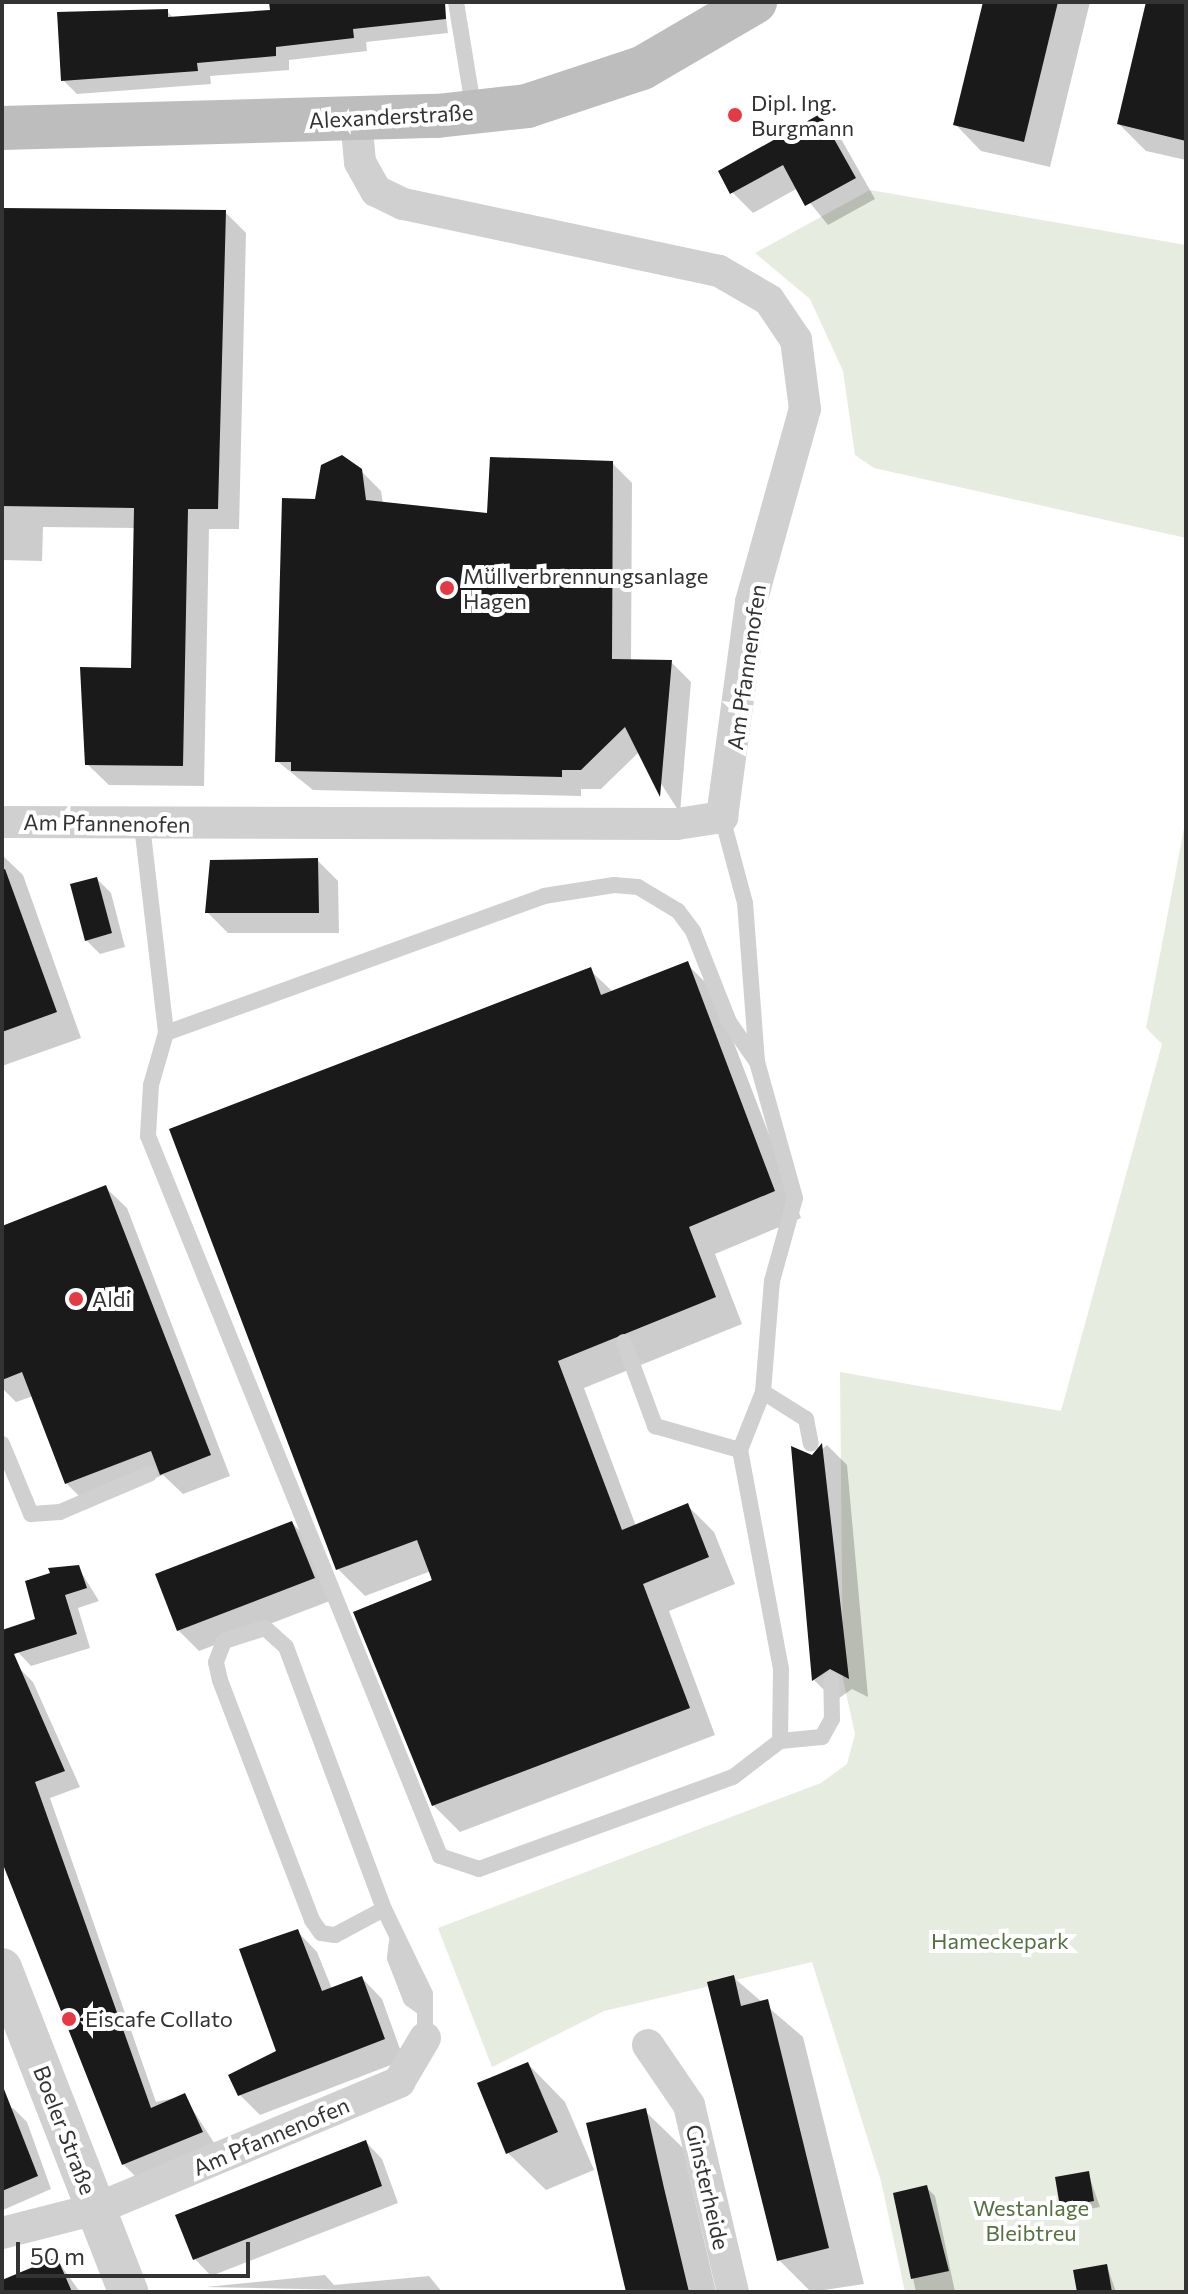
<!DOCTYPE html>
<html>
<head>
<meta charset="utf-8">
<style>
  body { margin:0 }
  #map { position:relative; width:1188px; height:2294px; overflow:hidden; background:#fff; font-family:Commissioner,sans-serif }
  div>[style] { position:absolute }
  [style*='--x'] { left:calc(var(--x)*1px); top:calc(var(--y)*1px); width:calc(var(--w)*1px); rotate:calc(var(--a)*1deg) }
  .green>* { inset:0; background:#e6ecdf }
  .shadow>* { inset:0; background:#0003 }
  .building>* { inset:0; background:#1a1a1a }
  .service>* { height:16px; margin:-8px; padding:0 8px; transform-origin:8px; border-radius:8px; background:#d0d0d0 }
  .minor>* { height:32px; margin:-16px; padding:0 16px; transform-origin:16px; border-radius:16px; background:#d0d0d0 }
  .tertiary>* { height:40px; margin:-20px; padding:0 20px; transform-origin:20px; border-radius:20px; background:#d0d0d0 }
  .secondary>* { height:44px; margin:-22px; padding:0 22px; transform-origin:22px; border-radius:22px; background:#bdbdbd }
  .dots>* { width:22px; height:22px; translate:-50% -50%; box-sizing:border-box; border:4px solid #fff; border-radius:50% }
  span { translate:-50% -50%; white-space:nowrap; text-align:center; line-height:1.15; -webkit-text-stroke:8px #fff; paint-order:stroke }
  .poi-label { font-size:22px; color:#333 }
  .left { translate:0 -50%; text-align:left }
  .street-label { font-size:22px; color:#333 }
  .park-label { font-size:22px; color:#56703f }
  .frame { position:absolute; inset:0; border:4px solid #333; pointer-events:none }
  .scale { position:absolute; left:16px; top:2242px; width:234px; height:36px; box-sizing:border-box; border:4px solid #333; border-top:0; padding-left:10px; font-size:24px; line-height:28px; white-space:nowrap; color:#333; -webkit-text-stroke:6px #fff; paint-order:stroke }
</style>
</head>
<body>
<div id="map">
  <div class="green">
    <i style="clip-path:polygon(870px 190px,1186px 245px,1186px 538px,874px 468px,855px 455px,843px 371px,810px 299px,755px 253px)"></i>
    <i style="clip-path:polygon(1186px 818px,1186px 2292px,905px 2292px,881px 2181px,812px 1962px,604px 2011px,492px 2067px,438px 1928px,821px 1783px,847px 1764px,855px 1734px,843px 1679px,840px 1372px,1061px 1411px,1162px 1044px,1146px 1028px)"></i>
  </div>
  <div class="shadow">
    <i style="clip-path:polygon(275px 2px,444px 2px,448px 33px,366px 42px,367px 51px,289px 60px,289px 70px,210px 76px,211px 84px,77px 94px,63px 80px,167px 11px,174px 19px,273px 12px)"></i>
    <i style="clip-path:polygon(987px 2px,1090px 2px,1050px 167px,981px 151px,956px 125px)"></i>
    <i style="clip-path:polygon(1148px 2px,1186px 2px,1186px 160px,1146px 151px,1119px 124px)"></i>
    <i style="clip-path:polygon(820px 116px,840px 137px,875px 199px,828px 225px,798px 188px,753px 213px,732px 192px)"></i>
    <i style="clip-path:polygon(2px 209px,225px 212px,246px 233px,239px 529px,209px 529px,204px 786px,109px 785px,87px 764px,82px 669px,133px 670px,136px 528px,43px 527px,42px 561px,2px 560px)"></i>
    <i style="clip-path:polygon(612px 463px,632px 483px,631px 661px,671px 662px,691px 682px,680px 813px,640px 751px,601px 789px,581px 789px,581px 796px,313px 790px,277px 761px,317px 501px,361px 471px,381px 491px,383px 504px,489px 515px)"></i>
    <i style="clip-path:polygon(2px 855px,23px 875px,81px 1038px,2px 1066px)"></i>
    <i style="clip-path:polygon(317px 860px,338px 881px,339px 933px,228px 933px,207px 912px)"></i>
    <i style="clip-path:polygon(97px 879px,111px 893px,125px 947px,100px 954px,86px 940px)"></i>
    <i style="clip-path:polygon(687px 964px,714px 991px,801px 1218px,715px 1254px,742px 1324px,584px 1388px,636px 1526px,687px 1505px,714px 1532px,735px 1584px,669px 1611px,715px 1735px,460px 1832px,433px 1805px,431px 1571px,365px 1596px,338px 1569px,590px 970px,613px 992px)"></i>
    <i style="clip-path:polygon(106px 1188px,127px 1208px,230px 1476px,183px 1494px,163px 1475px,87px 1504px,66px 1483px,33px 1396px,16px 1402px,2px 1388px,2px 1228px)"></i>
    <i style="clip-path:polygon(827px 1445px,847px 1465px,868px 1697px,852px 1689px,835px 1701px,814px 1680px,793px 1449px,813px 1457px)"></i>
    <i style="clip-path:polygon(292px 1523px,313px 1544px,335px 1599px,199px 1651px,178px 1630px)"></i>
    <i style="clip-path:polygon(78px 1567px,99px 1601px,78px 1608px,90px 1648px,31px 1666px,18px 1652px)"></i>
    <i style="clip-path:polygon(16px 1665px,33px 1682px,80px 1787px,50px 1798px,156px 2102px,184px 2096px,218px 2149px,140px 2181px,123px 2164px,2px 1857px,2px 1670px)"></i>
    <i style="clip-path:polygon(297px 1931px,317px 1952px,332px 1989px,362px 1978px,382px 1999px,404px 2060px,260px 2115px,240px 2095px,278px 2052px)"></i>
    <i style="clip-path:polygon(734px 1978px,803px 2037px,864px 2284px,811px 2292px,779px 2260px)"></i>
    <i style="clip-path:polygon(528px 2064px,565px 2102px,594px 2170px,546px 2190px,508px 2153px)"></i>
    <i style="clip-path:polygon(13px 2108px,27px 2122px,51px 2189px,3px 2210px,2px 2113px)"></i>
    <i style="clip-path:polygon(645px 2111px,683px 2148px,716px 2292px,628px 2292px)"></i>
    <i style="clip-path:polygon(366px 2142px,382px 2159px,398px 2203px,211px 2276px,195px 2259px)"></i>
    <i style="clip-path:polygon(1088px 2173px,1100px 2207px,1069px 2213px,1062px 2206px)"></i>
    <i style="clip-path:polygon(926px 2187px,935px 2196px,955px 2292px,916px 2292px,895px 2195px)"></i>
    <i style="clip-path:polygon(57px 2260px,80px 2292px,2px 2292px,2px 2282px)"></i>
    <i style="clip-path:polygon(1107px 2266px,1116px 2292px,1079px 2292px)"></i>
    <i style="clip-path:polygon(325px 2275px,334px 2285px,429px 2276px,442px 2292px,206px 2287px)"></i>
  </div>
  <div class="building">
    <i style="clip-path:polygon(269px 2px,445px 2px,446px 19px,353px 29px,354px 38px,276px 47px,276px 56px,197px 63px,198px 71px,61px 81px,57px 12px,168px 9px,168px 17px,270px 10px)"></i>
    <i style="clip-path:polygon(983px 2px,1058px 2px,1024px 142px,953px 125px)"></i>
    <i style="clip-path:polygon(1146px 2px,1186px 2px,1186px 141px,1117px 124px)"></i>
    <i style="clip-path:polygon(820px 114px,856px 178px,805px 206px,783px 165px,730px 194px,718px 171px)"></i>
    <i style="clip-path:polygon(2px 208px,226px 210px,218px 509px,188px 509px,183px 766px,85px 765px,80px 667px,131px 668px,134px 508px,2px 506px)"></i>
    <i style="clip-path:polygon(342px 455px,362px 469px,366px 500px,487px 513px,490px 457px,613px 461px,612px 659px,672px 660px,660px 797px,625px 727px,581px 770px,562px 770px,562px 777px,291px 771px,291px 762px,275px 762px,282px 498px,315px 499px,321px 465px)"></i>
    <i style="clip-path:polygon(318px 858px,319px 913px,205px 913px,210px 860px)"></i>
    <i style="clip-path:polygon(5px 869px,57px 1012px,2px 1032px,2px 870px)"></i>
    <i style="clip-path:polygon(97px 877px,112px 933px,85px 941px,70px 884px)"></i>
    <i style="clip-path:polygon(688px 961px,775px 1191px,689px 1227px,716px 1297px,558px 1361px,622px 1530px,688px 1503px,709px 1557px,643px 1584px,690px 1708px,432px 1806px,353px 1612px,432px 1580px,417px 1540px,336px 1570px,169px 1129px,591px 967px,601px 995px)"></i>
    <i style="clip-path:polygon(106px 1185px,211px 1455px,160px 1475px,151px 1451px,65px 1484px,22px 1372px,2px 1380px,2px 1226px)"></i>
    <i style="clip-path:polygon(822px 1443px,849px 1679px,830px 1669px,812px 1681px,791px 1446px,812px 1455px)"></i>
    <i style="clip-path:polygon(292px 1521px,315px 1578px,177px 1631px,155px 1574px)"></i>
    <i style="clip-path:polygon(79px 1565px,87px 1588px,65px 1595px,77px 1634px,14px 1654px,65px 1771px,35px 1782px,151px 2108px,185px 2093px,203px 2132px,122px 2165px,2px 1862px,2px 1630px,35px 1619px,25px 1581px,50px 1573px,48px 1568px)"></i>
    <i style="clip-path:polygon(298px 1929px,322px 1991px,362px 1976px,385px 2039px,238px 2096px,228px 2075px,276px 2051px,239px 1949px)"></i>
    <i style="clip-path:polygon(734px 1975px,741px 2006px,768px 1999px,829px 2248px,777px 2261px,707px 1982px)"></i>
    <i style="clip-path:polygon(528px 2062px,558px 2132px,506px 2154px,477px 2083px)"></i>
    <i style="clip-path:polygon(2px 2084px,38px 2176px,2px 2191px)"></i>
    <i style="clip-path:polygon(646px 2108px,664px 2188px,689px 2292px,626px 2292px,586px 2123px)"></i>
    <i style="clip-path:polygon(366px 2140px,382px 2186px,193px 2260px,175px 2215px)"></i>
    <i style="clip-path:polygon(1089px 2171px,1094px 2201px,1060px 2207px,1055px 2177px)"></i>
    <i style="clip-path:polygon(927px 2185px,949px 2271px,911px 2279px,893px 2193px)"></i>
    <i style="clip-path:polygon(57px 2257px,72px 2292px,2px 2292px,2px 2280px)"></i>
    <i style="clip-path:polygon(1107px 2264px,1112px 2292px,1077px 2292px,1073px 2270px)"></i>
  </div>
  <div class="service">
    <i style="--x:456;--y:2;--w:111;--a:80.7"></i>
    <i style="--x:142;--y:825;--w:209;--a:83.4"></i>
    <i style="--x:166;--y:1033;--w:54;--a:106.1"></i>
    <i style="--x:151;--y:1085;--w:51;--a:93.4"></i>
    <i style="--x:148;--y:1136;--w:777;--a:67.92"></i>
    <i style="--x:440;--y:1856;--w:41;--a:18.4"></i>
    <i style="--x:479;--y:1869;--w:270;--a:-19.9"></i>
    <i style="--x:733;--y:1777;--w:59;--a:-37.5"></i>
    <i style="--x:780;--y:1741;--w:72;--a:-89.2"></i>
    <i style="--x:781;--y:1669;--w:223;--a:-100.6"></i>
    <i style="--x:740;--y:1450;--w:62;--a:-68.4"></i>
    <i style="--x:763;--y:1392;--w:111;--a:-85.4"></i>
    <i style="--x:772;--y:1281;--w:86;--a:-74.5"></i>
    <i style="--x:795;--y:1198;--w:141;--a:-105.6"></i>
    <i style="--x:757;--y:1062;--w:159;--a:-94.3"></i>
    <i style="--x:745;--y:903;--w:89;--a:-105"></i>
    <i style="--x:166;--y:1033;--w:402;--a:-19.9"></i>
    <i style="--x:544;--y:896;--w:71;--a:-8.9"></i>
    <i style="--x:614;--y:885;--w:24;--a:5"></i>
    <i style="--x:638;--y:887;--w:47;--a:31"></i>
    <i style="--x:678;--y:911;--w:25;--a:53"></i>
    <i style="--x:693;--y:931;--w:98;--a:68.4"></i>
    <i style="--x:729;--y:1022;--w:49;--a:55"></i>
    <i style="--x:624;--y:1342;--w:90;--a:69.7"></i>
    <i style="--x:655;--y:1426;--w:88;--a:15.8"></i>
    <i style="--x:763;--y:1392;--w:51;--a:32.1"></i>
    <i style="--x:806;--y:1419;--w:25;--a:79"></i>
    <i style="--x:2;--y:1444;--w:76;--a:67.5"></i>
    <i style="--x:31;--y:1514;--w:29;--a:-4"></i>
    <i style="--x:60;--y:1512;--w:97;--a:-23.1"></i>
    <i style="--x:780;--y:1741;--w:42;--a:-5.4"></i>
    <i style="--x:822;--y:1737;--w:21;--a:-61"></i>
    <i style="--x:832;--y:1719;--w:39;--a:-91"></i>
    <i style="--x:384;--y:1909;--w:55;--a:152"></i>
    <i style="--x:335;--y:1935;--w:14;--a:-172"></i>
    <i style="--x:321;--y:1933;--w:16;--a:-125"></i>
    <i style="--x:312;--y:1920;--w:257;--a:-111"></i>
    <i style="--x:220;--y:1680;--w:18;--a:-103"></i>
    <i style="--x:216;--y:1662;--w:22;--a:-69"></i>
    <i style="--x:224;--y:1641;--w:43;--a:-17.6"></i>
    <i style="--x:265;--y:1628;--w:28;--a:42"></i>
    <i style="--x:286;--y:1647;--w:280;--a:69.5"></i>
    <i style="--x:384;--y:1909;--w:94;--a:64.2"></i>
    <i style="--x:425;--y:1994;--w:44;--a:90"></i>
    <i style="--x:397;--y:1941;--w:17;--a:97"></i>
    <i style="--x:395;--y:1958;--w:44;--a:68.7"></i>
    <i style="--x:411;--y:1999;--w:17;--a:36"></i>
  </div>
  <div class="minor">
    <i style="--x:2;--y:822;--w:675;--a:0.17"></i>
    <i style="--x:677;--y:824;--w:46;--a:-8.8"></i>
    <i style="--x:722;--y:817;--w:217;--a:-82.3"></i>
    <i style="--x:751;--y:602;--w:200;--a:-74.4"></i>
    <i style="--x:805;--y:409;--w:70;--a:-97.4"></i>
    <i style="--x:796;--y:340;--w:48;--a:-124"></i>
    <i style="--x:769;--y:300;--w:58;--a:-149.9"></i>
    <i style="--x:719;--y:271;--w:323;--a:-168"></i>
    <i style="--x:403;--y:204;--w:30;--a:-154"></i>
    <i style="--x:376;--y:191;--w:33;--a:-119"></i>
    <i style="--x:360;--y:162;--w:43;--a:-95.3"></i>
    <i style="--x:648;--y:2045;--w:73;--a:55.7"></i>
    <i style="--x:689;--y:2105;--w:192;--a:76.8"></i>
    <i style="--x:2;--y:2233;--w:97;--a:-14.3"></i>
    <i style="--x:96;--y:2209;--w:329;--a:-22.7"></i>
    <i style="--x:399;--y:2082;--w:51;--a:-59.4"></i>
  </div>
  <div class="tertiary">
    <i style="--x:2;--y:1968;--w:348;--a:68.7"></i>
  </div>
  <div class="secondary">
    <i style="--x:2;--y:128;--w:435;--a:-1.6"></i>
    <i style="--x:437;--y:116;--w:91;--a:-6.3"></i>
    <i style="--x:527;--y:106;--w:121;--a:-18.3"></i>
    <i style="--x:642;--y:68;--w:131;--a:-30.3"></i>
  </div>
  <div class="dots">
    <i style="left:735px;top:115px;background:#e63946"></i>
    <i style="left:447px;top:588px;background:#e63946"></i>
    <i style="left:76px;top:1299px;background:#e63946"></i>
    <i style="left:69px;top:2019px;background:#e63946"></i>
  </div>
  <div class="poi-label">
    <span class="left" style="left:751px;top:115px">Dipl. Ing.<br>Burgmann</span>
    <span class="left" style="left:463px;top:588px">Müllverbrennungsanlage<br>Hagen</span>
    <span class="left" style="left:92px;top:1299px">Aldi</span>
    <span class="left" style="left:85px;top:2019px">Eiscafe Collato</span>
  </div>
  <div class="street-label">
    <span style="left:391px;top:116px;rotate:-3deg">Alexanderstraße</span>
    <span style="left:746px;top:667px;rotate:-82deg">Am Pfannenofen</span>
    <span style="left:107px;top:823px;rotate:1deg">Am Pfannenofen</span>
    <span style="left:65px;top:2130px;rotate:69deg">Boeler Straße</span>
    <span style="left:271px;top:2136px;rotate:-23deg">Am Pfannenofen</span>
    <span style="left:708px;top:2187px;rotate:77deg">Ginsterheide</span>
  </div>
  <div class="park-label">
    <span style="left:1000px;top:1941px">Hameckepark</span>
    <span style="left:1031px;top:2220px">Westanlage<br>Bleibtreu</span>
  </div>
  <div class="frame"></div>
  <div class="scale">50 m</div>
</div>
</body>
</html>
